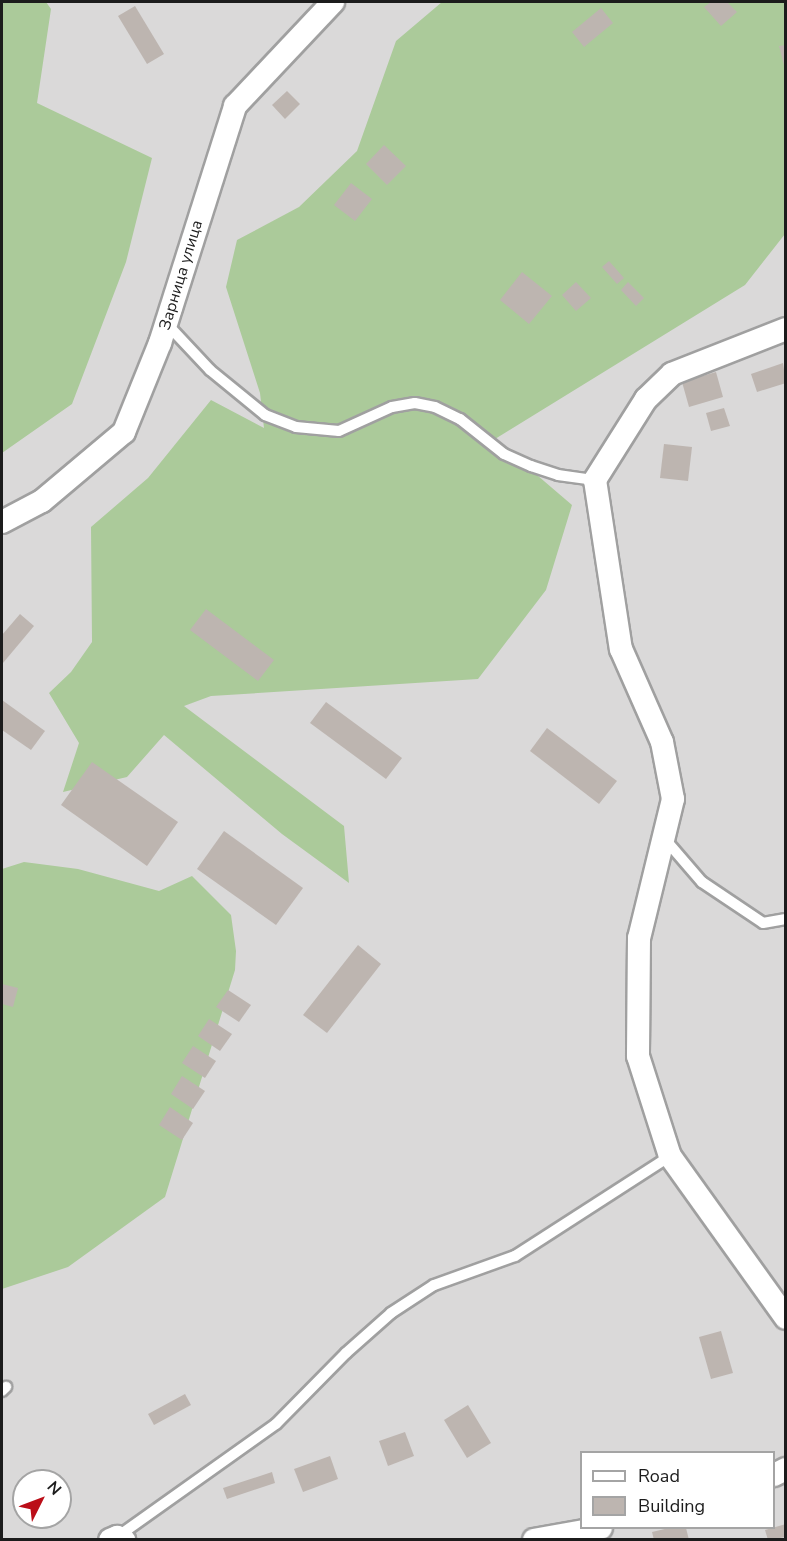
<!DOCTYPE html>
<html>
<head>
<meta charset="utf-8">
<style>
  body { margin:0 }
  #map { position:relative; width:787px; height:1541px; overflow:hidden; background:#ede9e3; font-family:"Nunito Sans",sans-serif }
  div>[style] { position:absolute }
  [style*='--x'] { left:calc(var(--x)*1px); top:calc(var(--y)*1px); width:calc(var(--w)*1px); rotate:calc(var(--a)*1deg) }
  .residential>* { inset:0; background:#dad9d9 }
  .forest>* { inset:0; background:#abca9a }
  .building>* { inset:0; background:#bdb5b0 }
  .roads { filter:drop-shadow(2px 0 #a0a0a0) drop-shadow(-2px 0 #a0a0a0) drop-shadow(0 2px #a0a0a0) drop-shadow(0 -2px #a0a0a0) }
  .lane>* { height:10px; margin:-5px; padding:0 5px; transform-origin:5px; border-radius:5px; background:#fff }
  .street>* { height:22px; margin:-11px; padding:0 11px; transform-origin:11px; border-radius:11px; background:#fff }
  span { translate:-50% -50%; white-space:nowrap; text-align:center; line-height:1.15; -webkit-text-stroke:6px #fff; paint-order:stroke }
  .street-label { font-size:16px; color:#1c1c1c }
  .frame { position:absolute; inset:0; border:3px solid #1c1c1c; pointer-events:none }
  .legend { position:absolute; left:580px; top:1451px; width:195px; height:78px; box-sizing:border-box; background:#fff; border:2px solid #a4a4a4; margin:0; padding:8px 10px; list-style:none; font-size:18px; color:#1c1c1c }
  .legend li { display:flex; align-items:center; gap:12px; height:30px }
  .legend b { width:30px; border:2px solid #a4a4a4 }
  .north { position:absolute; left:12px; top:1469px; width:60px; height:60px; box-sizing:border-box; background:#fff; border:2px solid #a4a4a4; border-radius:50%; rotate:48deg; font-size:16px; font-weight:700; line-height:24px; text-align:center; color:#1c1c1c }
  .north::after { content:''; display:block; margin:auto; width:21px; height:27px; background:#bb0e18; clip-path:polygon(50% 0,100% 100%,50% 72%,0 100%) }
</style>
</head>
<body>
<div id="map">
  <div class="residential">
    <i style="clip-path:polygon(evenodd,2px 2px,785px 2px,785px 1539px,2px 1540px,2px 2px,582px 1452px,774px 1452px,774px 1528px,582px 1528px,582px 1452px,2px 2px,24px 1481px,60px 1481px,60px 1517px,24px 1517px,24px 1481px)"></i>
  </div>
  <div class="forest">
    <i style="clip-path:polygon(2px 2px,46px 2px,51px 9px,37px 103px,152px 158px,126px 262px,72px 404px,2px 453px)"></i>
    <i style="clip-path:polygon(442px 2px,785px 2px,785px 234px,745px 285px,495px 439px,572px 505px,546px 590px,478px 679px,211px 696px,184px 706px,344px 826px,349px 883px,282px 834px,164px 735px,127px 777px,63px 792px,79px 743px,49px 693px,71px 672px,92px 642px,91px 527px,148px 478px,211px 400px,264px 428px,260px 393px,226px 287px,237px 240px,299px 207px,357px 151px,396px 41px)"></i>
    <i style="clip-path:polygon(24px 862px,78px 869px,159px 891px,192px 876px,231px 915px,236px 951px,235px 970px,165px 1197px,68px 1267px,2px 1289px,2px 869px)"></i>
  </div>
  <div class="building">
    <i style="clip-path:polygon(711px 2px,727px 2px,737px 12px,721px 26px,704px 7px)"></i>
    <i style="clip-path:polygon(135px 6px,164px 54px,147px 64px,118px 16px)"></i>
    <i style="clip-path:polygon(601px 8px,613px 23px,584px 47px,572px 32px)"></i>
    <i style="clip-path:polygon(786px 45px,786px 68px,785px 69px,779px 46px)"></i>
    <i style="clip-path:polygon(287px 91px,300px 104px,285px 119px,272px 105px)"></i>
    <i style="clip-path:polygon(384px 145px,406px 166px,387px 185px,366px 164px)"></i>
    <i style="clip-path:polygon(351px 183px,372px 199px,355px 221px,334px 205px)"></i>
    <i style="clip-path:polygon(609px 261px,624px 278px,617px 284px,602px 267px)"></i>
    <i style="clip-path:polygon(522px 272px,552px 296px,529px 324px,500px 300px)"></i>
    <i style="clip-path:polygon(576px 282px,591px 298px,576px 311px,562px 295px)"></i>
    <i style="clip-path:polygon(628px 282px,644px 298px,636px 306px,621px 290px)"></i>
    <i style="clip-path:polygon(783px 363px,786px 383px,757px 392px,751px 374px)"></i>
    <i style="clip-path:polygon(716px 372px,723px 397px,689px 407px,682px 382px)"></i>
    <i style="clip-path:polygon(724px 408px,730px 426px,711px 431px,706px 413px)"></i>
    <i style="clip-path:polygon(664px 444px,692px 447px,688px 481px,660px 478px)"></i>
    <i style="clip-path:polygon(206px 609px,274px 660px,258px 681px,190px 630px)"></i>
    <i style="clip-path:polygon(20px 614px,34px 626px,3px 663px,2px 635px)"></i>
    <i style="clip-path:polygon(2px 700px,45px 731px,31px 750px,2px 730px)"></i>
    <i style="clip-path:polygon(326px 702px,402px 758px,386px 779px,310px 723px)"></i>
    <i style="clip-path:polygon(547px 728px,617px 781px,599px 804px,530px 751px)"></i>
    <i style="clip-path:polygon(92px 762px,178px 822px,147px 866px,61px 805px)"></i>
    <i style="clip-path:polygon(224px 831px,303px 888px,276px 925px,197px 869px)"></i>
    <i style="clip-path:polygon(358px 945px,381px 964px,327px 1033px,303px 1015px)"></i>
    <i style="clip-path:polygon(2px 984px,18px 988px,13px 1007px,2px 1004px)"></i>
    <i style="clip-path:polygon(228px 990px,251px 1005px,239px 1022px,216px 1007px)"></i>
    <i style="clip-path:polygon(209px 1019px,232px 1034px,220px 1051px,198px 1036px)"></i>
    <i style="clip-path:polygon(193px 1046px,216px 1061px,205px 1078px,182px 1063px)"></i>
    <i style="clip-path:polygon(182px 1076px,205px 1091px,193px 1109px,171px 1094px)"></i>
    <i style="clip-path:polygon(170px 1107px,193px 1123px,182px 1140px,159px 1125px)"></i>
    <i style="clip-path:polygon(721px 1331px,733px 1373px,711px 1379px,699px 1337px)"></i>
    <i style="clip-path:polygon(185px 1394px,191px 1405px,154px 1425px,148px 1414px)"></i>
    <i style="clip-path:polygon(468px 1405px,491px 1443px,467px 1458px,444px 1420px)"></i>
    <i style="clip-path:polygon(405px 1432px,414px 1456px,388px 1466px,379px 1441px)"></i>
    <i style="clip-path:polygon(330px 1456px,338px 1479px,303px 1492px,294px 1469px)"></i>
    <i style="clip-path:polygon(272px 1472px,275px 1483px,227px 1499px,223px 1488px)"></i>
    <i style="clip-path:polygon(786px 1524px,786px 1537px,768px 1540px,765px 1530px)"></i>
    <i style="clip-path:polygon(669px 1528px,686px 1528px,689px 1540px,654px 1540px,652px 1532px)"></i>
  </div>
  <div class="roads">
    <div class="lane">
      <i style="--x:165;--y:322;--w:66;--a:46.8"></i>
      <i style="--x:210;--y:370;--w:71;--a:39.3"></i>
      <i style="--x:265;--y:415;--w:33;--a:21"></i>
      <i style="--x:296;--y:427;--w:43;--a:5.3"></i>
      <i style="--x:339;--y:431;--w:58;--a:-24.4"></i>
      <i style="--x:392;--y:407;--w:23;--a:-10"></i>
      <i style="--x:415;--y:403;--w:20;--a:11"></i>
      <i style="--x:435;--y:407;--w:28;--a:26"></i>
      <i style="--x:460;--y:419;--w:56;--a:38.5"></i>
      <i style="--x:504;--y:454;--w:30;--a:24"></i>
      <i style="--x:531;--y:466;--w:28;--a:18"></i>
      <i style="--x:558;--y:475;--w:37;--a:8"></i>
      <i style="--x:664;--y:838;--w:58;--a:49.2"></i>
      <i style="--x:702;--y:882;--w:73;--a:33.9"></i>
      <i style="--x:763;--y:923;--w:23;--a:-10"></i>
      <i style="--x:2;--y:1391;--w:6;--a:-45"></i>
      <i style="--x:117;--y:1537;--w:195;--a:-35.4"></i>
      <i style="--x:276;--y:1424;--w:100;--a:-45.4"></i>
      <i style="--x:346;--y:1353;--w:60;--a:-41.6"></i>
      <i style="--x:391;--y:1313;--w:51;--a:-33.1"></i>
      <i style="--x:434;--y:1285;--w:86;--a:-19.7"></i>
      <i style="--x:515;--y:1256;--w:184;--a:-32.8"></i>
    </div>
    <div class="street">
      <i style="--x:786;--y:329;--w:123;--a:158.5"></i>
      <i style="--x:672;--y:374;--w:36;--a:136"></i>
      <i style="--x:646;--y:399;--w:96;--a:122.2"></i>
      <i style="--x:595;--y:480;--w:171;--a:81.3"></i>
      <i style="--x:621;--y:649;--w:102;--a:66.2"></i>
      <i style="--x:662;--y:742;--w:58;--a:79.1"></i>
      <i style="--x:673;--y:799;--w:143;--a:103.7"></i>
      <i style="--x:639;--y:938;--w:118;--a:90.5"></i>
      <i style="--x:638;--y:1056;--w:105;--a:72.3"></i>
      <i style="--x:670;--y:1156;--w:199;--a:54.4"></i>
      <i style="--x:2;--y:522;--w:45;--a:-27.7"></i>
      <i style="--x:42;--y:501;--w:107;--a:-40.1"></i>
      <i style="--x:124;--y:432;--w:96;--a:-68"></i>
      <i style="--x:160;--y:343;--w:249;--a:-72.4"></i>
      <i style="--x:235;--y:106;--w:143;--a:-46.7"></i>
      <i style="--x:774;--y:1475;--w:13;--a:-27"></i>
      <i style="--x:110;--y:1540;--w:8;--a:-23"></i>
      <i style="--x:117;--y:1537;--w:8;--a:23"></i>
      <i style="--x:534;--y:1540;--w:68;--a:-10.2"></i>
    </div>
  </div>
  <div class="street-label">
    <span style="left:181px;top:275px;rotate:-73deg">Зарница улица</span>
  </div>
  <div class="frame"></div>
  <ul class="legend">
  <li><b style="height:8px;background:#fff"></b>Road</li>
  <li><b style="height:16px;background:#bdb5b0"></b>Building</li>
  </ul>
  <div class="north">N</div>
</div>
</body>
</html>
